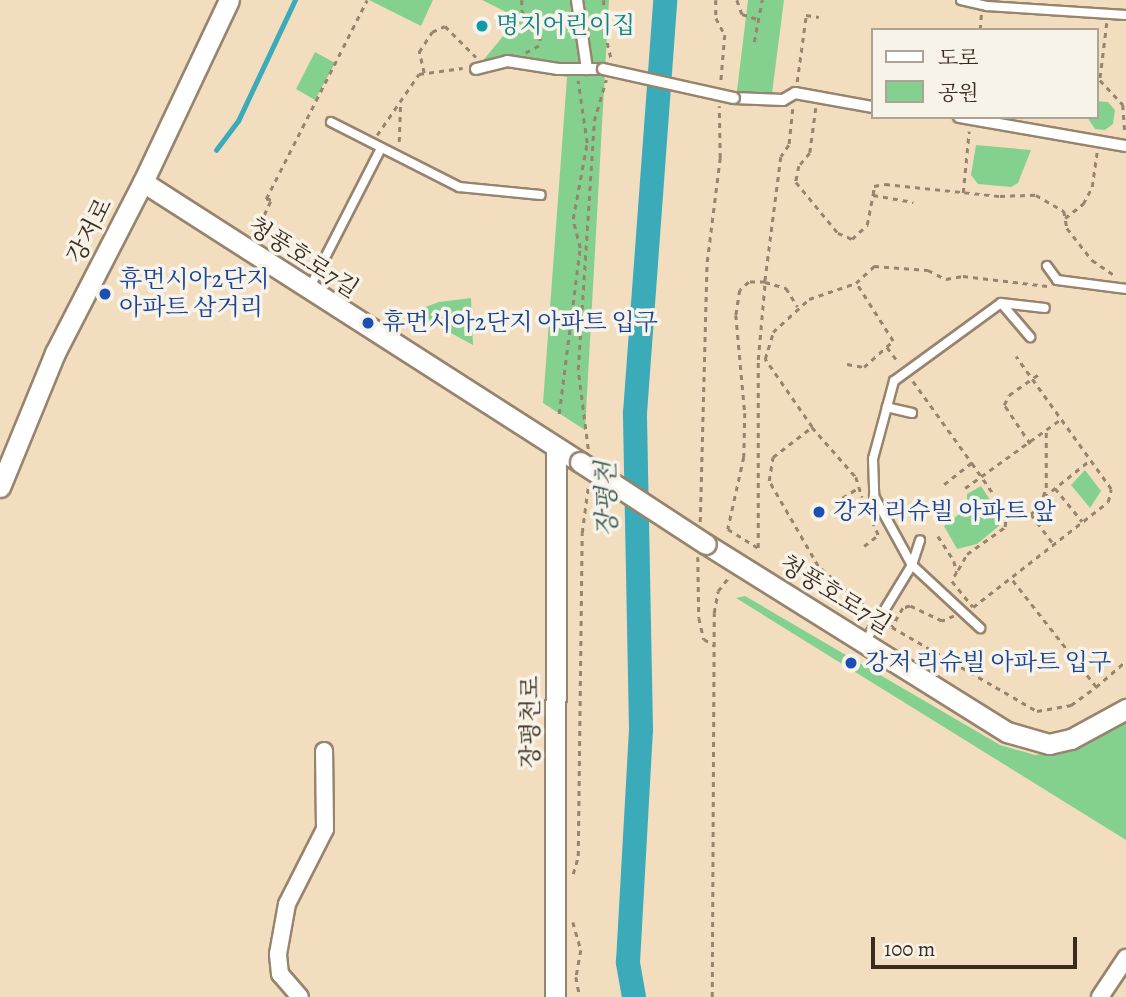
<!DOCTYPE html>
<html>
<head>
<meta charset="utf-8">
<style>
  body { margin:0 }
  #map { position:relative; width:1126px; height:997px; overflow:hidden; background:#f3ddbf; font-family:Alegreya,"Noto Serif KR",serif }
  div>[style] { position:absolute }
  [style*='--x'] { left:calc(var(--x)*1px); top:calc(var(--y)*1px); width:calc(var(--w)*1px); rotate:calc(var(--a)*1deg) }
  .green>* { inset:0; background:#84d18f }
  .stream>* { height:4.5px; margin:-2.25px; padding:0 2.25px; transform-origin:2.25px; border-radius:2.25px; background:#3baab9 }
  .river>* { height:24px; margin:-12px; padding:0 12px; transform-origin:12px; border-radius:12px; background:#3baab9 }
  .path>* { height:2.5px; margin-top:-1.25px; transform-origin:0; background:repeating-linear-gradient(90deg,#97846e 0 5px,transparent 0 10px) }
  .roads { filter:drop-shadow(2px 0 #97846e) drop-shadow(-2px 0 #97846e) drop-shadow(0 2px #97846e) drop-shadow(0 -2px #97846e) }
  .service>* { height:8px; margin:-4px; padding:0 4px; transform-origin:4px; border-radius:4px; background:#fff }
  .pedestrian>* { height:10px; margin:-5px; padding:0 5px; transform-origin:5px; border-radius:5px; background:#fff }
  .minor>* { height:16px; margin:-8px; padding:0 8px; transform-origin:8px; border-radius:8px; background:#fff }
  .tertiary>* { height:19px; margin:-9.5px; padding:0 9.5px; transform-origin:9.5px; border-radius:9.5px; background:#fff }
  .bridges { filter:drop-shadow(2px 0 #97846e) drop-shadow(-2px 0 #97846e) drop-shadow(0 2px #97846e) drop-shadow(0 -2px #97846e) }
  .pedestrian-bridge>* { height:10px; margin:-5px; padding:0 5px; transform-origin:5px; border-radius:5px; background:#fff }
  .tertiary-bridge>* { height:19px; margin:-9.5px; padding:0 9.5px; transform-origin:9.5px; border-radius:9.5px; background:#fff }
  .dots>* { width:19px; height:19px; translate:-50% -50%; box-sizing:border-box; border:4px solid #f7f3e8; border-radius:50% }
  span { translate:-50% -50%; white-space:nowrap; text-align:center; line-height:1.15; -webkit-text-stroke:7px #f7f3e8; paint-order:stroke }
  .culture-label { font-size:24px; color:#0d838f }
  .left { translate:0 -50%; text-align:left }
  .street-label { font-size:24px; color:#3b2a1e }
  .transit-label { font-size:24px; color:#164399 }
  .water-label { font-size:26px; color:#3b5d5c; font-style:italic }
  .legend { position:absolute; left:871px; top:28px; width:228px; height:91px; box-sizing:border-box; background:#f7f3e8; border:2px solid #aca397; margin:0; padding:9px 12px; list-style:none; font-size:21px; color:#3b2a1e }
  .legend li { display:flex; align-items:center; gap:14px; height:35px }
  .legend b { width:35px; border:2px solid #aca397 }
  .scale { position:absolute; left:871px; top:937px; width:206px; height:32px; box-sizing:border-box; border:4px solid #3b2a1e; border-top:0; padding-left:9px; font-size:21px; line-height:24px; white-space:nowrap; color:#3b2a1e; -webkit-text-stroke:5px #f7f3e8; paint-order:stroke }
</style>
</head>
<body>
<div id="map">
  <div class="green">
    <i style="clip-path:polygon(369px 0,433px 0,421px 26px)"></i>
    <i style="clip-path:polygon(482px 0,609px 0,585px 430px,543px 403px,567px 77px,481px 63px,518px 18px)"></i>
    <i style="clip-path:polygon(748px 0,784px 0,771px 101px,736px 99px)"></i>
    <i style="clip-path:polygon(315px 52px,335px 63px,315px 100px,296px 89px)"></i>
    <i style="clip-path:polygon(1096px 101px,1108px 102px,1115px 110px,1113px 124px,1105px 130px,1095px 129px,1087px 117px,1096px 117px)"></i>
    <i style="clip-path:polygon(976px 145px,1031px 150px,1018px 183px,1011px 187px,978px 184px,971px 175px)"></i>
    <i style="clip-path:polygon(471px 298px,473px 345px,412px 312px,439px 302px)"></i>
    <i style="clip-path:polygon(1085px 470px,1101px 491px,1090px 508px,1071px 485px)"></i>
    <i style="clip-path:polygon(981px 486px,1001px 517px,999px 526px,977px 544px,957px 549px,944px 526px,967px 508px,967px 494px)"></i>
    <i style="clip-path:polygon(745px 596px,1000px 745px,1035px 755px,1080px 748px,1126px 721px,1126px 840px,736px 598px)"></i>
  </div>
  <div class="stream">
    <i style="--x:216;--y:150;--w:36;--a:-53"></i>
    <i style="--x:238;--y:121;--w:134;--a:-64.8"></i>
  </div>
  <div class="river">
    <i style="--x:634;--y:997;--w:36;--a:-100"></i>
    <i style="--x:628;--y:962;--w:233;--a:-86.8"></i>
    <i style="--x:641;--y:729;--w:316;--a:-91.1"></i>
    <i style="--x:635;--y:413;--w:414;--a:-85.8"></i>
  </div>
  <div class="path">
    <i style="--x:522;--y:0;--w:11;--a:90"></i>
    <i style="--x:522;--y:11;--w:31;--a:53"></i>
    <i style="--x:541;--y:36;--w:10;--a:101"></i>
    <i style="--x:539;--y:46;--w:15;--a:152"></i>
    <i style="--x:604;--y:0;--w:23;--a:92"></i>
    <i style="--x:603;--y:23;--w:39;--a:77"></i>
    <i style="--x:716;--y:0;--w:18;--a:90"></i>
    <i style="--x:716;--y:18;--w:19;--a:62"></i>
    <i style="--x:725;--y:35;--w:47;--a:94.9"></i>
    <i style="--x:737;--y:0;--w:15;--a:70"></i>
    <i style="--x:742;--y:14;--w:19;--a:18"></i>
    <i style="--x:1107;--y:23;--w:57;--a:97"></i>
    <i style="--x:1100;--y:80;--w:34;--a:47"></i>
    <i style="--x:1123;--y:105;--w:28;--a:86"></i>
    <i style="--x:980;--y:30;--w:16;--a:-86"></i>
    <i style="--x:754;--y:42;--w:43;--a:-79.2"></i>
    <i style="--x:424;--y:73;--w:22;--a:-103"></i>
    <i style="--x:419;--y:52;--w:24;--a:-57"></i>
    <i style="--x:432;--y:32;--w:14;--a:-25"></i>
    <i style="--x:445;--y:26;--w:44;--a:45"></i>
    <i style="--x:797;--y:82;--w:68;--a:-82.3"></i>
    <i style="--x:806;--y:15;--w:13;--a:9"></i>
    <i style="--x:816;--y:108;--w:45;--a:97.6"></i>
    <i style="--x:810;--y:153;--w:17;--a:130"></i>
    <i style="--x:799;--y:166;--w:16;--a:101"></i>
    <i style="--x:796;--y:182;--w:66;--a:50.5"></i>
    <i style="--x:838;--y:233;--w:15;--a:23"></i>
    <i style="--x:852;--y:239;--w:21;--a:-43"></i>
    <i style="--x:867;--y:225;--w:31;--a:-79"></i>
    <i style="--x:873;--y:195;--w:41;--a:9.9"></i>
    <i style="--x:793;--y:109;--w:36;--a:96"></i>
    <i style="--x:789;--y:145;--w:14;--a:124"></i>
    <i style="--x:781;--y:157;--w:126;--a:97.3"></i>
    <i style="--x:765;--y:282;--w:16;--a:180"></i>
    <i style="--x:749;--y:282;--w:12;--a:138"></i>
    <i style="--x:740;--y:290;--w:25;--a:99"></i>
    <i style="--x:736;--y:315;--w:98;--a:84.8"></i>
    <i style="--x:745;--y:413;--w:44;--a:91.3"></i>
    <i style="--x:744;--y:457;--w:74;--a:102.5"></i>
    <i style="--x:728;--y:529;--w:36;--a:32"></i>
    <i style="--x:758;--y:548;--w:188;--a:-90"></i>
    <i style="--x:758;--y:360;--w:78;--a:-84.9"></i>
    <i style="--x:765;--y:282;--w:22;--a:16"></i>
    <i style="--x:786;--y:288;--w:22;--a:58"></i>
    <i style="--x:377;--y:135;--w:74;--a:-55.5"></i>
    <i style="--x:419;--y:74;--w:44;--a:-7.8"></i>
    <i style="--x:399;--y:142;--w:38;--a:-88"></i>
    <i style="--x:963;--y:193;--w:62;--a:-84.5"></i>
    <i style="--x:873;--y:195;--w:9;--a:-84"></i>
    <i style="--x:874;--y:186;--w:11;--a:-10"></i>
    <i style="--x:885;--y:184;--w:116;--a:6"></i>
    <i style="--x:1000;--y:196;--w:36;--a:-2"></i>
    <i style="--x:1036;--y:195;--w:32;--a:30"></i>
    <i style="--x:1064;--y:211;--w:17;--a:80"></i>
    <i style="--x:1067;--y:228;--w:41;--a:52"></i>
    <i style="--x:1092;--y:260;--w:29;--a:34"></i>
    <i style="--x:264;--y:215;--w:17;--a:-65"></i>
    <i style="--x:271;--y:200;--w:5;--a:-169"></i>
    <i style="--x:266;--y:199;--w:223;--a:-63.1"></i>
    <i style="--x:1065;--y:218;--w:23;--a:-38"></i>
    <i style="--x:1083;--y:204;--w:19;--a:-62"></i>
    <i style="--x:1092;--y:187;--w:35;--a:-82"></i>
    <i style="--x:887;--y:347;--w:20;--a:53"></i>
    <i style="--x:847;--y:364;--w:17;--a:10"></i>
    <i style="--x:864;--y:367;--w:39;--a:-42"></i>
    <i style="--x:893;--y:341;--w:69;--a:-122.5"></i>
    <i style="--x:913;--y:381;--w:101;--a:54.3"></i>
    <i style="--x:972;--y:463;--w:39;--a:142"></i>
    <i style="--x:559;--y:414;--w:167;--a:-82.8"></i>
    <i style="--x:580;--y:248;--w:30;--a:-104"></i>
    <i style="--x:573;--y:219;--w:77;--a:-79.6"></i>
    <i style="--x:587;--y:143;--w:63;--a:-98.3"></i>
    <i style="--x:812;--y:427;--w:67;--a:48.7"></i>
    <i style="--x:856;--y:477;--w:21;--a:73"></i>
    <i style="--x:1030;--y:444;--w:47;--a:-123.7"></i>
    <i style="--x:1004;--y:405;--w:11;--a:-63"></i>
    <i style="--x:1009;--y:395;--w:39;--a:-35"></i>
    <i style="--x:588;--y:449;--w:80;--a:-97.2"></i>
    <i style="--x:578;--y:370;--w:250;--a:-86.3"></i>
    <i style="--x:594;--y:121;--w:43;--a:-73.7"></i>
    <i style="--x:972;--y:463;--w:60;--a:55.2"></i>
    <i style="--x:1006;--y:512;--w:9;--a:27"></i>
    <i style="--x:1014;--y:516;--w:17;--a:-7"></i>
    <i style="--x:1031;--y:514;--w:12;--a:-42"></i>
    <i style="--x:1040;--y:506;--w:19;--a:-72"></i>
    <i style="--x:1046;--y:488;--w:57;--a:-90"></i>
    <i style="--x:965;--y:488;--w:118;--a:-35.7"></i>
    <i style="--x:1055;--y:488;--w:43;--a:50.7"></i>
    <i style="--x:1044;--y:497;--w:59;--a:-38.8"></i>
    <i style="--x:834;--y:503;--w:28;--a:-32"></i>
    <i style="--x:1031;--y:514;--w:39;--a:53"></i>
    <i style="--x:700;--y:522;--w:260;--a:-88.5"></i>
    <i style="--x:707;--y:262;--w:105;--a:-82.9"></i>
    <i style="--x:720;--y:158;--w:52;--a:-91.1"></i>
    <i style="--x:938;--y:536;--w:30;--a:57"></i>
    <i style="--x:954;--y:561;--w:11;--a:75"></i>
    <i style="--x:957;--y:572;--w:10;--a:119"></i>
    <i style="--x:952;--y:581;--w:33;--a:51"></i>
    <i style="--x:973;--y:607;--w:171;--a:-37.9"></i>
    <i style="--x:1108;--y:502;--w:13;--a:-77"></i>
    <i style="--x:1111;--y:489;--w:163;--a:-125.7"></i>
    <i style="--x:864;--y:546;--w:18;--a:-38"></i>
    <i style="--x:878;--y:535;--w:35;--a:-114"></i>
    <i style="--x:698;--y:557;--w:61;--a:89.1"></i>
    <i style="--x:699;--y:618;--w:22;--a:77"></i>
    <i style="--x:704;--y:639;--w:13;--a:32"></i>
    <i style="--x:958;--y:570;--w:18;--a:-61"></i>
    <i style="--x:967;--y:554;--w:47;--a:-35.4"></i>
    <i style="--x:1005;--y:527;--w:15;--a:-86"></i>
    <i style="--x:863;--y:605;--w:60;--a:-139.1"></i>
    <i style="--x:818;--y:566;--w:98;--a:-120"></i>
    <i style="--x:769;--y:481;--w:24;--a:-81"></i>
    <i style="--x:773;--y:457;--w:49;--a:-37.6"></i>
    <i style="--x:812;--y:427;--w:83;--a:-124.7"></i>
    <i style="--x:765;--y:359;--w:28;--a:-73"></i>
    <i style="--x:773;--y:332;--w:49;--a:-42.5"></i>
    <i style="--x:809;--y:299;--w:50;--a:-18.8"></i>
    <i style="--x:856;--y:283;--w:25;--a:-43"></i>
    <i style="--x:874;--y:266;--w:54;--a:4.2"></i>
    <i style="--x:928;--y:270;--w:20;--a:27"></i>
    <i style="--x:946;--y:279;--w:17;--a:-10"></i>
    <i style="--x:963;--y:276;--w:85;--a:6.8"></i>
    <i style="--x:954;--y:616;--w:13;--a:157"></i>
    <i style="--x:942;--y:621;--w:35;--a:-155"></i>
    <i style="--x:910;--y:606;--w:7;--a:164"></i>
    <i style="--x:903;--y:608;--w:22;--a:120"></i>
    <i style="--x:892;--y:627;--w:168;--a:30.1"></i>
    <i style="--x:1037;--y:711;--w:35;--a:-10"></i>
    <i style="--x:1071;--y:705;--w:31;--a:-36"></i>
    <i style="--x:1096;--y:687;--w:136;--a:-128.1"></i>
    <i style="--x:1096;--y:687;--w:40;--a:-41"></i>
    <i style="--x:573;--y:874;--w:19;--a:-74"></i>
    <i style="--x:578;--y:856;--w:323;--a:-89.3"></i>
    <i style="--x:582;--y:533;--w:46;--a:-82.6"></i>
    <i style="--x:573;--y:922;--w:29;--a:74"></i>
    <i style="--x:581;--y:950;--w:27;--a:100"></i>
    <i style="--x:576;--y:977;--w:20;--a:79"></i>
    <i style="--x:712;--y:997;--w:384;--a:-89.7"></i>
    <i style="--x:714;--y:613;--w:22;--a:-80"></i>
    <i style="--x:718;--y:591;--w:18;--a:-52"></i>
  </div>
  <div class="roads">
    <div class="service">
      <i style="--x:961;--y:0;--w:27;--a:13"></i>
      <i style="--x:987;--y:6;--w:139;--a:3.7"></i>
      <i style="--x:331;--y:122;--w:144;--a:26.9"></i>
      <i style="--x:459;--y:187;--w:82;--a:5.6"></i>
      <i style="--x:1047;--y:266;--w:17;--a:54"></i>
      <i style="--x:1057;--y:280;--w:70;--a:7.4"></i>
      <i style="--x:309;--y:289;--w:156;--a:-62.9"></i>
      <i style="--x:1001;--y:303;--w:45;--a:49.5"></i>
      <i style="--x:887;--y:407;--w:27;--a:-75"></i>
      <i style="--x:894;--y:381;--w:132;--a:-36.1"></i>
      <i style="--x:1001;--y:303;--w:44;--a:6.5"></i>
      <i style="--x:912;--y:413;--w:26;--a:-167"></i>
      <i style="--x:887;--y:407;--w:54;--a:105.1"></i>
      <i style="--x:873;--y:459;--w:37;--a:88"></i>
      <i style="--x:874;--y:496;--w:79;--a:61.2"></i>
      <i style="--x:912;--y:565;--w:26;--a:-72"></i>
      <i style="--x:865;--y:642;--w:90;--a:-58.6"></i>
      <i style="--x:912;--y:565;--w:93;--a:42.8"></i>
    </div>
    <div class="pedestrian">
      <i style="--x:577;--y:0;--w:70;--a:81.8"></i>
      <i style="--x:476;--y:69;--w:32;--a:-14"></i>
      <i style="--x:507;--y:61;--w:52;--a:8.9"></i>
      <i style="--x:558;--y:69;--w:45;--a:0"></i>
      <i style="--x:734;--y:98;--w:49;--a:2.3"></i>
      <i style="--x:783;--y:100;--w:14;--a:-30"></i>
      <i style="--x:795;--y:93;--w:78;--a:10.3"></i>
      <i style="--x:959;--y:117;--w:169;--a:9.9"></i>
    </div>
    <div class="minor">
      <i style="--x:300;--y:997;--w:30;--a:-131"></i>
      <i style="--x:280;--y:974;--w:20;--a:-96"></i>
      <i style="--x:278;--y:954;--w:51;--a:-79.8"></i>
      <i style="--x:287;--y:904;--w:84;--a:-63.1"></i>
      <i style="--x:325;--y:829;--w:78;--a:-90.7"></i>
      <i style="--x:1100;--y:997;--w:47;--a:-56.3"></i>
    </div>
    <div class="tertiary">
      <i style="--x:143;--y:182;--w:519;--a:32.65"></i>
      <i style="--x:0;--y:487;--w:145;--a:-67.7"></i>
      <i style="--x:55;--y:353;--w:192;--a:-62.8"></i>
      <i style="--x:143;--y:182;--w:201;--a:-64.7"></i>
      <i style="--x:706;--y:544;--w:355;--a:32"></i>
      <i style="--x:1007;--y:732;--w:44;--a:15.9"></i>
      <i style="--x:1049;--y:744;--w:23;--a:-13"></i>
      <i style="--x:1071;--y:739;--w:63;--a:-28.6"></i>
      <i style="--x:555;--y:997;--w:550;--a:-89.9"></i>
    </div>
  </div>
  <div class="bridges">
    <div class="pedestrian-bridge">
      <i style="--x:603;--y:69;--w:134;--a:12.5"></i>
    </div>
    <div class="tertiary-bridge">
      <i style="--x:580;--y:462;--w:150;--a:33.1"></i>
    </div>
  </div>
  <div class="dots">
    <i style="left:482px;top:26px;background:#0f9aa8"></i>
    <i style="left:105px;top:294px;background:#1a4fb4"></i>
    <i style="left:368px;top:323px;background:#1a4fb4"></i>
    <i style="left:819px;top:512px;background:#1a4fb4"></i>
    <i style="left:851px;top:663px;background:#1a4fb4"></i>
  </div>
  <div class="culture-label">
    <span class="left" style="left:496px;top:26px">명지어린이집</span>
  </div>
  <div class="street-label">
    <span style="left:90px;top:231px;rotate:-63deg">강저로</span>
    <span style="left:303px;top:258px;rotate:33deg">청풍호로7길</span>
    <span style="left:835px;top:595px;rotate:32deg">청풍호로7길</span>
    <span style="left:531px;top:722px;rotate:-90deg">장평천로</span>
  </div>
  <div class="transit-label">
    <span class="left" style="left:119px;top:294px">휴먼시아2단지<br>아파트 삼거리</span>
    <span class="left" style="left:382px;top:323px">휴먼시아2단지 아파트 입구</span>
    <span class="left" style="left:833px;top:512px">강저 리슈빌 아파트 앞</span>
    <span class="left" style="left:865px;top:663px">강저 리슈빌 아파트 입구</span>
  </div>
  <div class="water-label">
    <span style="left:607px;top:499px;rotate:-91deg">장평천</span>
  </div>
  <ul class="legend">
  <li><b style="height:9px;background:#fff"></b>도로</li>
  <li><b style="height:19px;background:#84d18f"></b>공원</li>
  </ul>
  <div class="scale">100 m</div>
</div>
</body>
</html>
